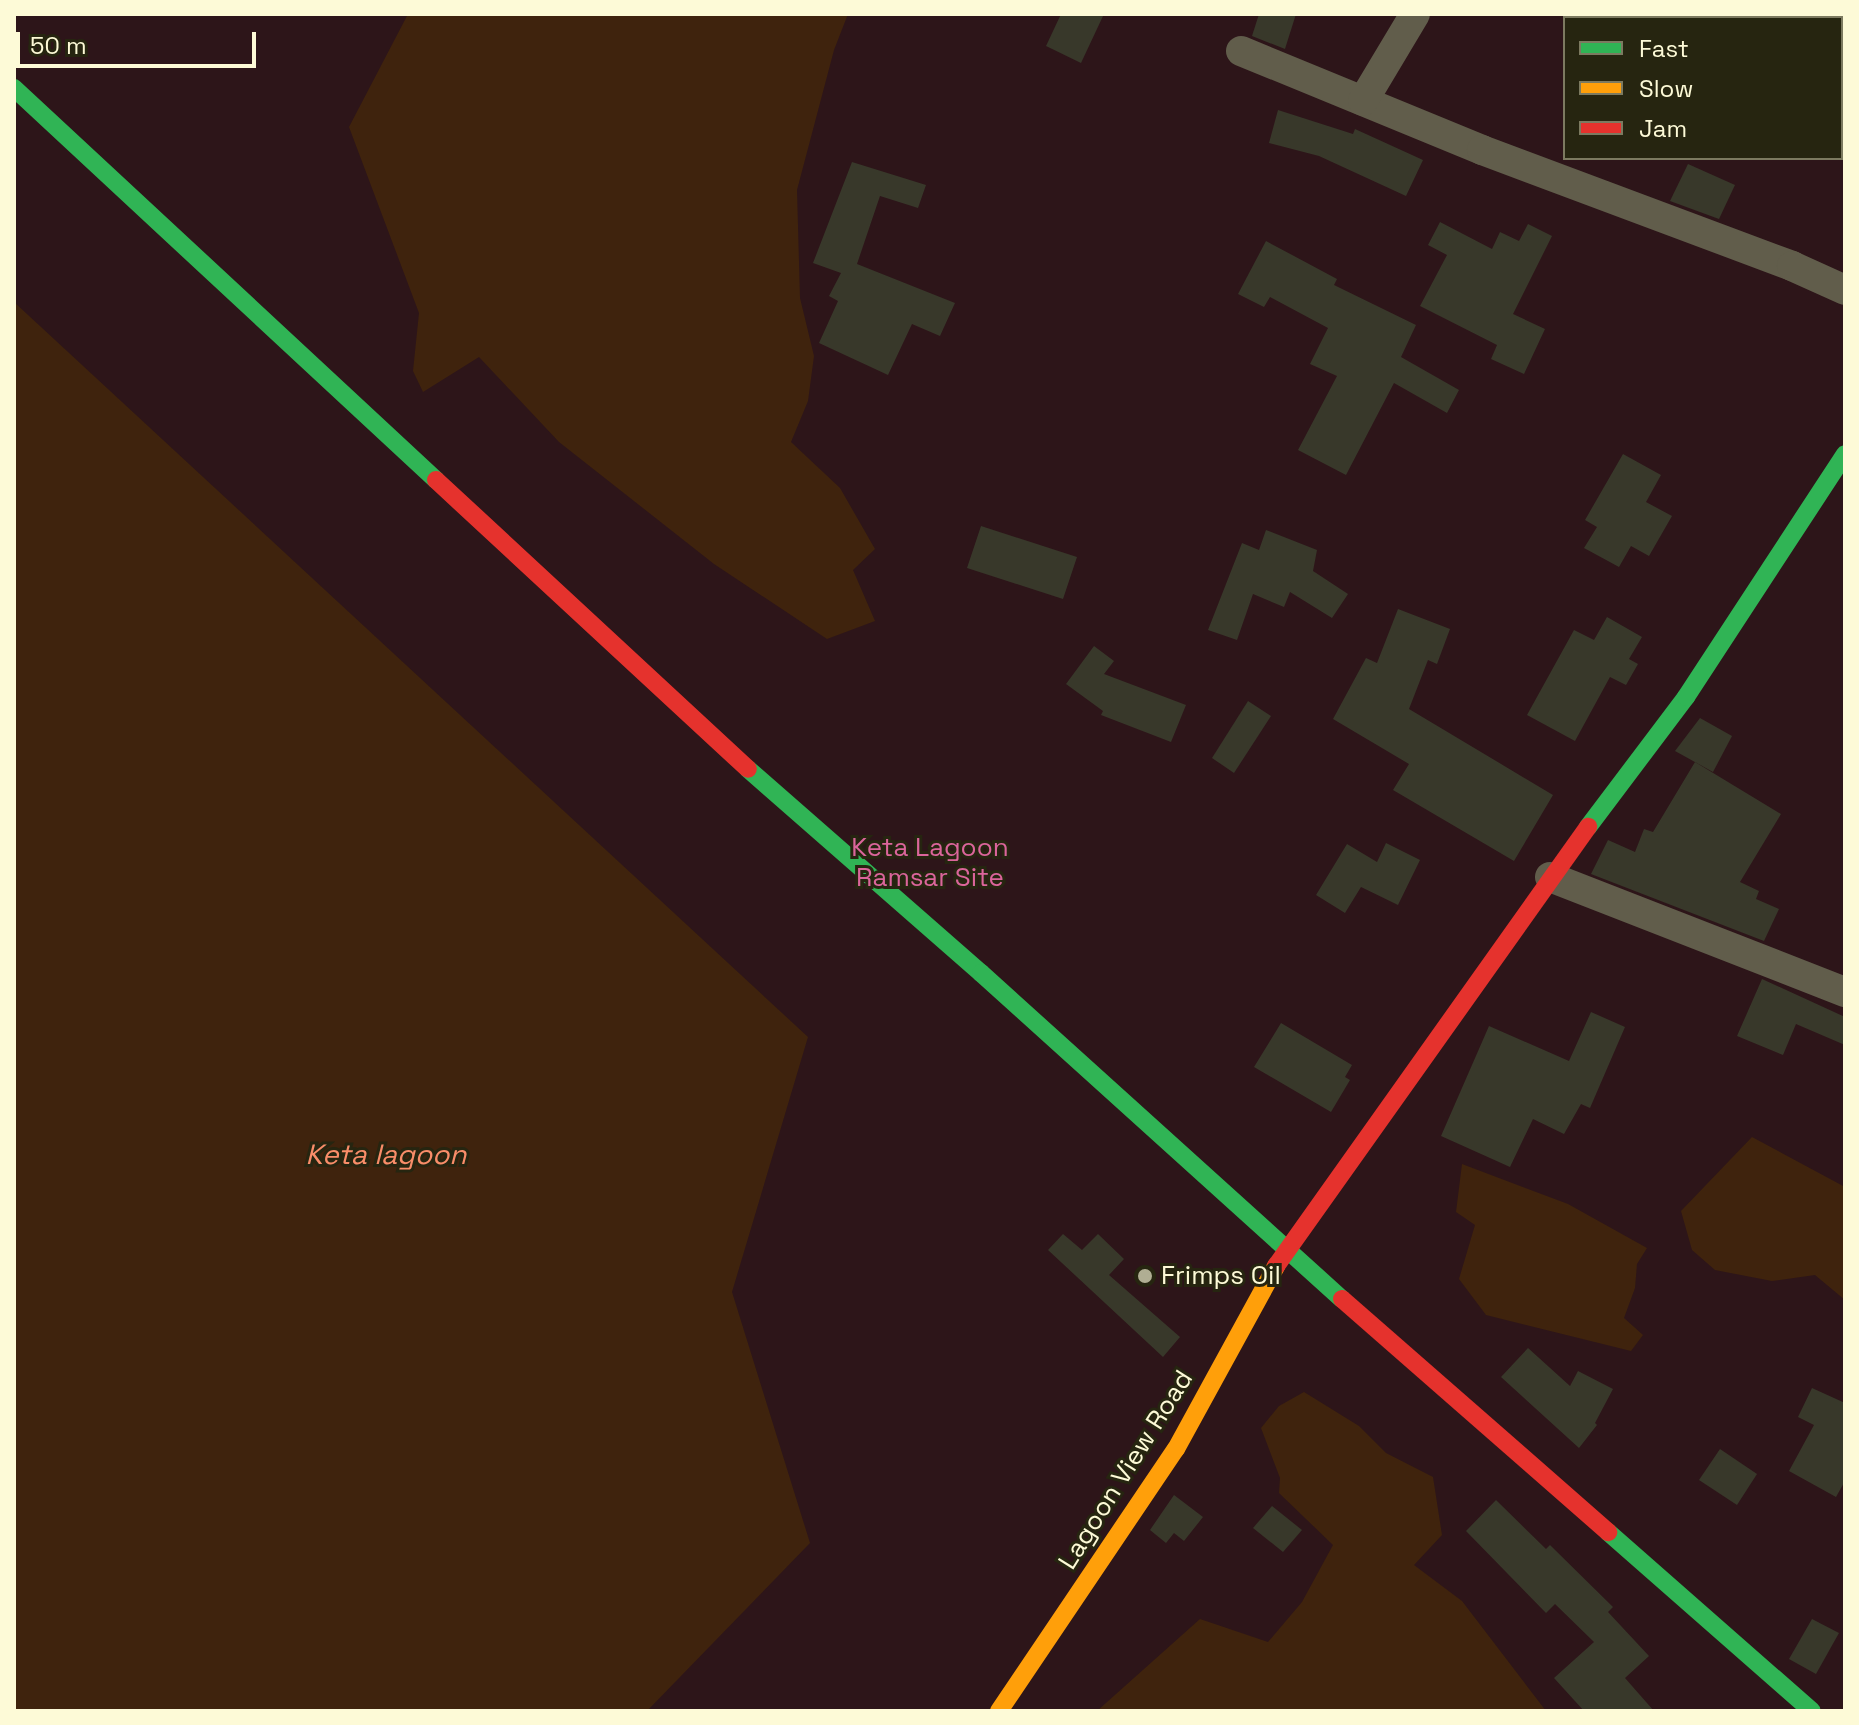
<!DOCTYPE html>
<html>
<head>
<meta charset="utf-8">
<style>
  body { margin:0 }
  #map { position:relative; width:1859px; height:1725px; overflow:hidden; background:#212115; font-family:"Space Grotesk",sans-serif }
  div>[style] { position:absolute }
  [style*='--x'] { left:calc(var(--x)*1px); top:calc(var(--y)*1px); width:calc(var(--w)*1px); rotate:calc(var(--a)*1deg) }
  .green>* { inset:0; background:#2d1519 }
  .water>* { inset:0; background:#3f230d }
  .building>* { inset:0; background:#38382a }
  .street>* { height:30px; margin:-15px; padding:0 15px; transform-origin:15px; border-radius:15px; background:#615d4b }
  .fast>* { height:18px; margin:-9px; padding:0 9px; transform-origin:9px; border-radius:9px; background:#30b455 }
  .slow>* { height:18px; margin:-9px; padding:0 9px; transform-origin:9px; border-radius:9px; background:#ff9f0a }
  .jam>* { height:18px; margin:-9px; padding:0 9px; transform-origin:9px; border-radius:9px; background:#e5322d }
  .dots>* { width:22px; height:22px; translate:-50% -50%; box-sizing:border-box; border:4px solid #262510; border-radius:50% }
  span { translate:-50% -50%; white-space:nowrap; text-align:center; line-height:1.15; -webkit-text-stroke:6px #262510; paint-order:stroke }
  .park-label { font-size:26px; color:#db659b }
  .poi-label { font-size:26px; color:#fdfad7 }
  .left { translate:0 -50%; text-align:left }
  .street-label { font-size:26px; color:#fdfad7 }
  .water-label { font-size:28px; color:#f98d69; font-style:italic }
  .frame { position:absolute; inset:0; border:16px solid #fdfad7; pointer-events:none }
  .legend { position:absolute; left:1563px; top:16px; width:280px; height:144px; box-sizing:border-box; background:#262510; border:2px solid #7c7a60; margin:0; padding:10px 14px; list-style:none; font-size:24px; color:#fdfad7 }
  .legend li { display:flex; align-items:center; gap:16px; height:40px }
  .legend b { width:40px; border:2px solid #7c7a60 }
  .scale { position:absolute; left:16px; top:32px; width:240px; height:36px; box-sizing:border-box; border:4px solid #fdfad7; border-top:0; padding-left:10px; font-size:24px; line-height:28px; white-space:nowrap; color:#fdfad7; -webkit-text-stroke:6px #262510; paint-order:stroke }
</style>
</head>
<body>
<div id="map">
  <div class="green">
    <i style="clip-path:polygon(evenodd,14px 14px,1845px 14px,1845px 1711px,14px 1711px,14px 14px,1565px 18px,1841px 18px,1841px 158px,1565px 158px,1565px 18px)"></i>
  </div>
  <div class="water">
    <i style="clip-path:polygon(408px 14px,848px 14px,834px 50px,797px 190px,800px 298px,814px 356px,808px 401px,791px 442px,840px 488px,875px 549px,853px 570px,875px 621px,827px 639px,714px 564px,559px 442px,479px 357px,423px 392px,413px 371px,419px 313px,349px 127px)"></i>
    <i style="clip-path:polygon(14px 302px,808px 1037px,732px 1292px,810px 1543px,647px 1711px,14px 1711px)"></i>
    <i style="clip-path:polygon(1752px 1137px,1845px 1187px,1845px 1300px,1815px 1275px,1772px 1281px,1715px 1270px,1692px 1250px,1681px 1211px)"></i>
    <i style="clip-path:polygon(1462px 1164px,1568px 1204px,1647px 1248px,1637px 1264px,1635px 1288px,1624px 1318px,1643px 1335px,1631px 1351px,1486px 1315px,1459px 1279px,1475px 1225px,1456px 1212px)"></i>
    <i style="clip-path:polygon(1304px 1392px,1359px 1426px,1386px 1453px,1433px 1477px,1442px 1535px,1414px 1565px,1462px 1601px,1546px 1711px,1097px 1711px,1200px 1619px,1268px 1642px,1302px 1602px,1333px 1545px,1279px 1493px,1280px 1478px,1261px 1428px,1279px 1406px)"></i>
  </div>
  <div class="building">
    <i style="clip-path:polygon(1061px 14px,1104px 14px,1081px 63px,1046px 46px)"></i>
    <i style="clip-path:polygon(1259px 14px,1296px 14px,1285px 49px,1252px 36px)"></i>
    <i style="clip-path:polygon(1278px 110px,1353px 134px,1355px 129px,1423px 160px,1406px 196px,1319px 156px,1269px 143px)"></i>
    <i style="clip-path:polygon(852px 162px,926px 185px,918px 208px,880px 196px,857px 264px,955px 303px,940px 336px,912px 324px,888px 375px,819px 343px,838px 301px,829px 296px,841px 273px,813px 263px)"></i>
    <i style="clip-path:polygon(1688px 164px,1735px 185px,1719px 219px,1670px 201px)"></i>
    <i style="clip-path:polygon(1440px 222px,1492px 249px,1500px 232px,1519px 241px,1528px 224px,1552px 236px,1513px 314px,1545px 329px,1524px 374px,1491px 359px,1497px 345px,1420px 306px,1447px 255px,1428px 245px)"></i>
    <i style="clip-path:polygon(1266px 241px,1337px 279px,1334px 285px,1416px 325px,1401px 357px,1459px 390px,1447px 413px,1394px 383px,1346px 475px,1298px 450px,1337px 376px,1310px 364px,1328px 328px,1270px 297px,1264px 307px,1238px 294px)"></i>
    <i style="clip-path:polygon(1623px 454px,1661px 475px,1646px 502px,1672px 516px,1649px 556px,1631px 546px,1619px 567px,1584px 548px,1597px 527px,1585px 520px)"></i>
    <i style="clip-path:polygon(981px 526px,1077px 557px,1063px 599px,967px 568px)"></i>
    <i style="clip-path:polygon(1266px 530px,1317px 550px,1313px 571px,1348px 594px,1332px 618px,1290px 592px,1284px 607px,1253px 594px,1237px 640px,1208px 630px,1242px 543px,1259px 550px)"></i>
    <i style="clip-path:polygon(1398px 609px,1450px 629px,1437px 664px,1428px 660px,1409px 709px,1553px 795px,1514px 861px,1393px 790px,1409px 764px,1333px 719px,1366px 658px,1377px 663px)"></i>
    <i style="clip-path:polygon(1607px 617px,1642px 637px,1629px 659px,1638px 664px,1626px 685px,1610px 677px,1575px 741px,1527px 715px,1574px 630px,1594px 640px)"></i>
    <i style="clip-path:polygon(1094px 646px,1114px 661px,1104px 674px,1186px 705px,1171px 742px,1101px 715px,1103px 711px,1066px 684px)"></i>
    <i style="clip-path:polygon(1248px 701px,1271px 716px,1234px 773px,1212px 758px)"></i>
    <i style="clip-path:polygon(1700px 718px,1732px 736px,1713px 772px,1675px 751px)"></i>
    <i style="clip-path:polygon(1695px 762px,1781px 814px,1740px 882px,1759px 891px,1756px 899px,1779px 909px,1764px 941px,1591px 874px,1608px 840px,1635px 852px,1644px 829px,1653px 832px)"></i>
    <i style="clip-path:polygon(1386px 843px,1420px 860px,1398px 905px,1361px 887px,1345px 913px,1316px 895px,1347px 844px,1377px 862px)"></i>
    <i style="clip-path:polygon(1762px 979px,1845px 1017px,1845px 1045px,1796px 1024px,1783px 1055px,1737px 1036px)"></i>
    <i style="clip-path:polygon(1591px 1012px,1625px 1027px,1590px 1108px,1581px 1104px,1564px 1134px,1533px 1119px,1510px 1167px,1441px 1136px,1489px 1026px,1569px 1061px)"></i>
    <i style="clip-path:polygon(1281px 1023px,1352px 1065px,1345px 1077px,1350px 1080px,1331px 1112px,1254px 1067px)"></i>
    <i style="clip-path:polygon(1063px 1234px,1082px 1250px,1098px 1234px,1124px 1259px,1109px 1275px,1180px 1337px,1163px 1357px,1048px 1250px)"></i>
    <i style="clip-path:polygon(1528px 1348px,1570px 1386px,1578px 1371px,1613px 1389px,1595px 1423px,1597px 1425px,1579px 1448px,1501px 1377px)"></i>
    <i style="clip-path:polygon(1812px 1388px,1845px 1403px,1845px 1481px,1836px 1497px,1789px 1471px,1814px 1425px,1798px 1417px)"></i>
    <i style="clip-path:polygon(1720px 1449px,1757px 1474px,1737px 1505px,1699px 1480px)"></i>
    <i style="clip-path:polygon(1174px 1495px,1203px 1517px,1184px 1541px,1174px 1533px,1166px 1543px,1150px 1530px)"></i>
    <i style="clip-path:polygon(1496px 1500px,1546px 1549px,1550px 1545px,1613px 1607px,1608px 1612px,1649px 1656px,1625px 1678px,1654px 1711px,1584px 1711px,1554px 1678px,1594px 1642px,1555px 1604px,1546px 1613px,1466px 1531px)"></i>
    <i style="clip-path:polygon(1272px 1506px,1302px 1530px,1283px 1552px,1253px 1528px)"></i>
    <i style="clip-path:polygon(1812px 1619px,1839px 1633px,1816px 1674px,1789px 1659px)"></i>
  </div>
  <div class="street">
    <i style="--x:1241;--y:51;--w:261;--a:22.3"></i>
    <i style="--x:1482;--y:150;--w:331;--a:20.5"></i>
    <i style="--x:1792;--y:266;--w:58;--a:24.4"></i>
    <i style="--x:1363;--y:101;--w:101;--a:-59.1"></i>
    <i style="--x:1550;--y:877;--w:317;--a:21.3"></i>
  </div>
  <div class="fast">
    <i style="--x:14;--y:88;--w:576;--a:42.89"></i>
    <i style="--x:748;--y:769;--w:310;--a:41.2"></i>
    <i style="--x:981;--y:973;--w:486;--a:42.1"></i>
    <i style="--x:1588;--y:827;--w:163;--a:-53"></i>
    <i style="--x:1686;--y:697;--w:290;--a:-56.8"></i>
    <i style="--x:1608;--y:1532;--w:271;--a:41.3"></i>
  </div>
  <div class="slow">
    <i style="--x:999;--y:1711;--w:316;--a:-56"></i>
    <i style="--x:1176;--y:1449;--w:209;--a:-61.3"></i>
  </div>
  <div class="jam">
    <i style="--x:436;--y:480;--w:425;--a:42.8"></i>
    <i style="--x:1276;--y:1266;--w:539;--a:-54.6"></i>
    <i style="--x:1342;--y:1299;--w:354;--a:41.2"></i>
  </div>
  <div class="dots">
    <i style="left:1145px;top:1276px;background:#b0ae93"></i>
  </div>
  <div class="park-label">
    <span style="left:930px;top:863px">Keta Lagoon<br>Ramsar Site</span>
  </div>
  <div class="poi-label">
    <span class="left" style="left:1161px;top:1276px">Frimps Oil</span>
  </div>
  <div class="street-label">
    <span style="left:1126px;top:1470px;rotate:-58deg">Lagoon View Road</span>
  </div>
  <div class="water-label">
    <span style="left:386px;top:1154px">Keta lagoon</span>
  </div>
  <div class="frame"></div>
  <ul class="legend">
  <li><b style="height:10px;background:#30b455"></b>Fast</li>
  <li><b style="height:10px;background:#ff9f0a"></b>Slow</li>
  <li><b style="height:10px;background:#e5322d"></b>Jam</li>
  </ul>
  <div class="scale">50 m</div>
</div>
</body>
</html>
